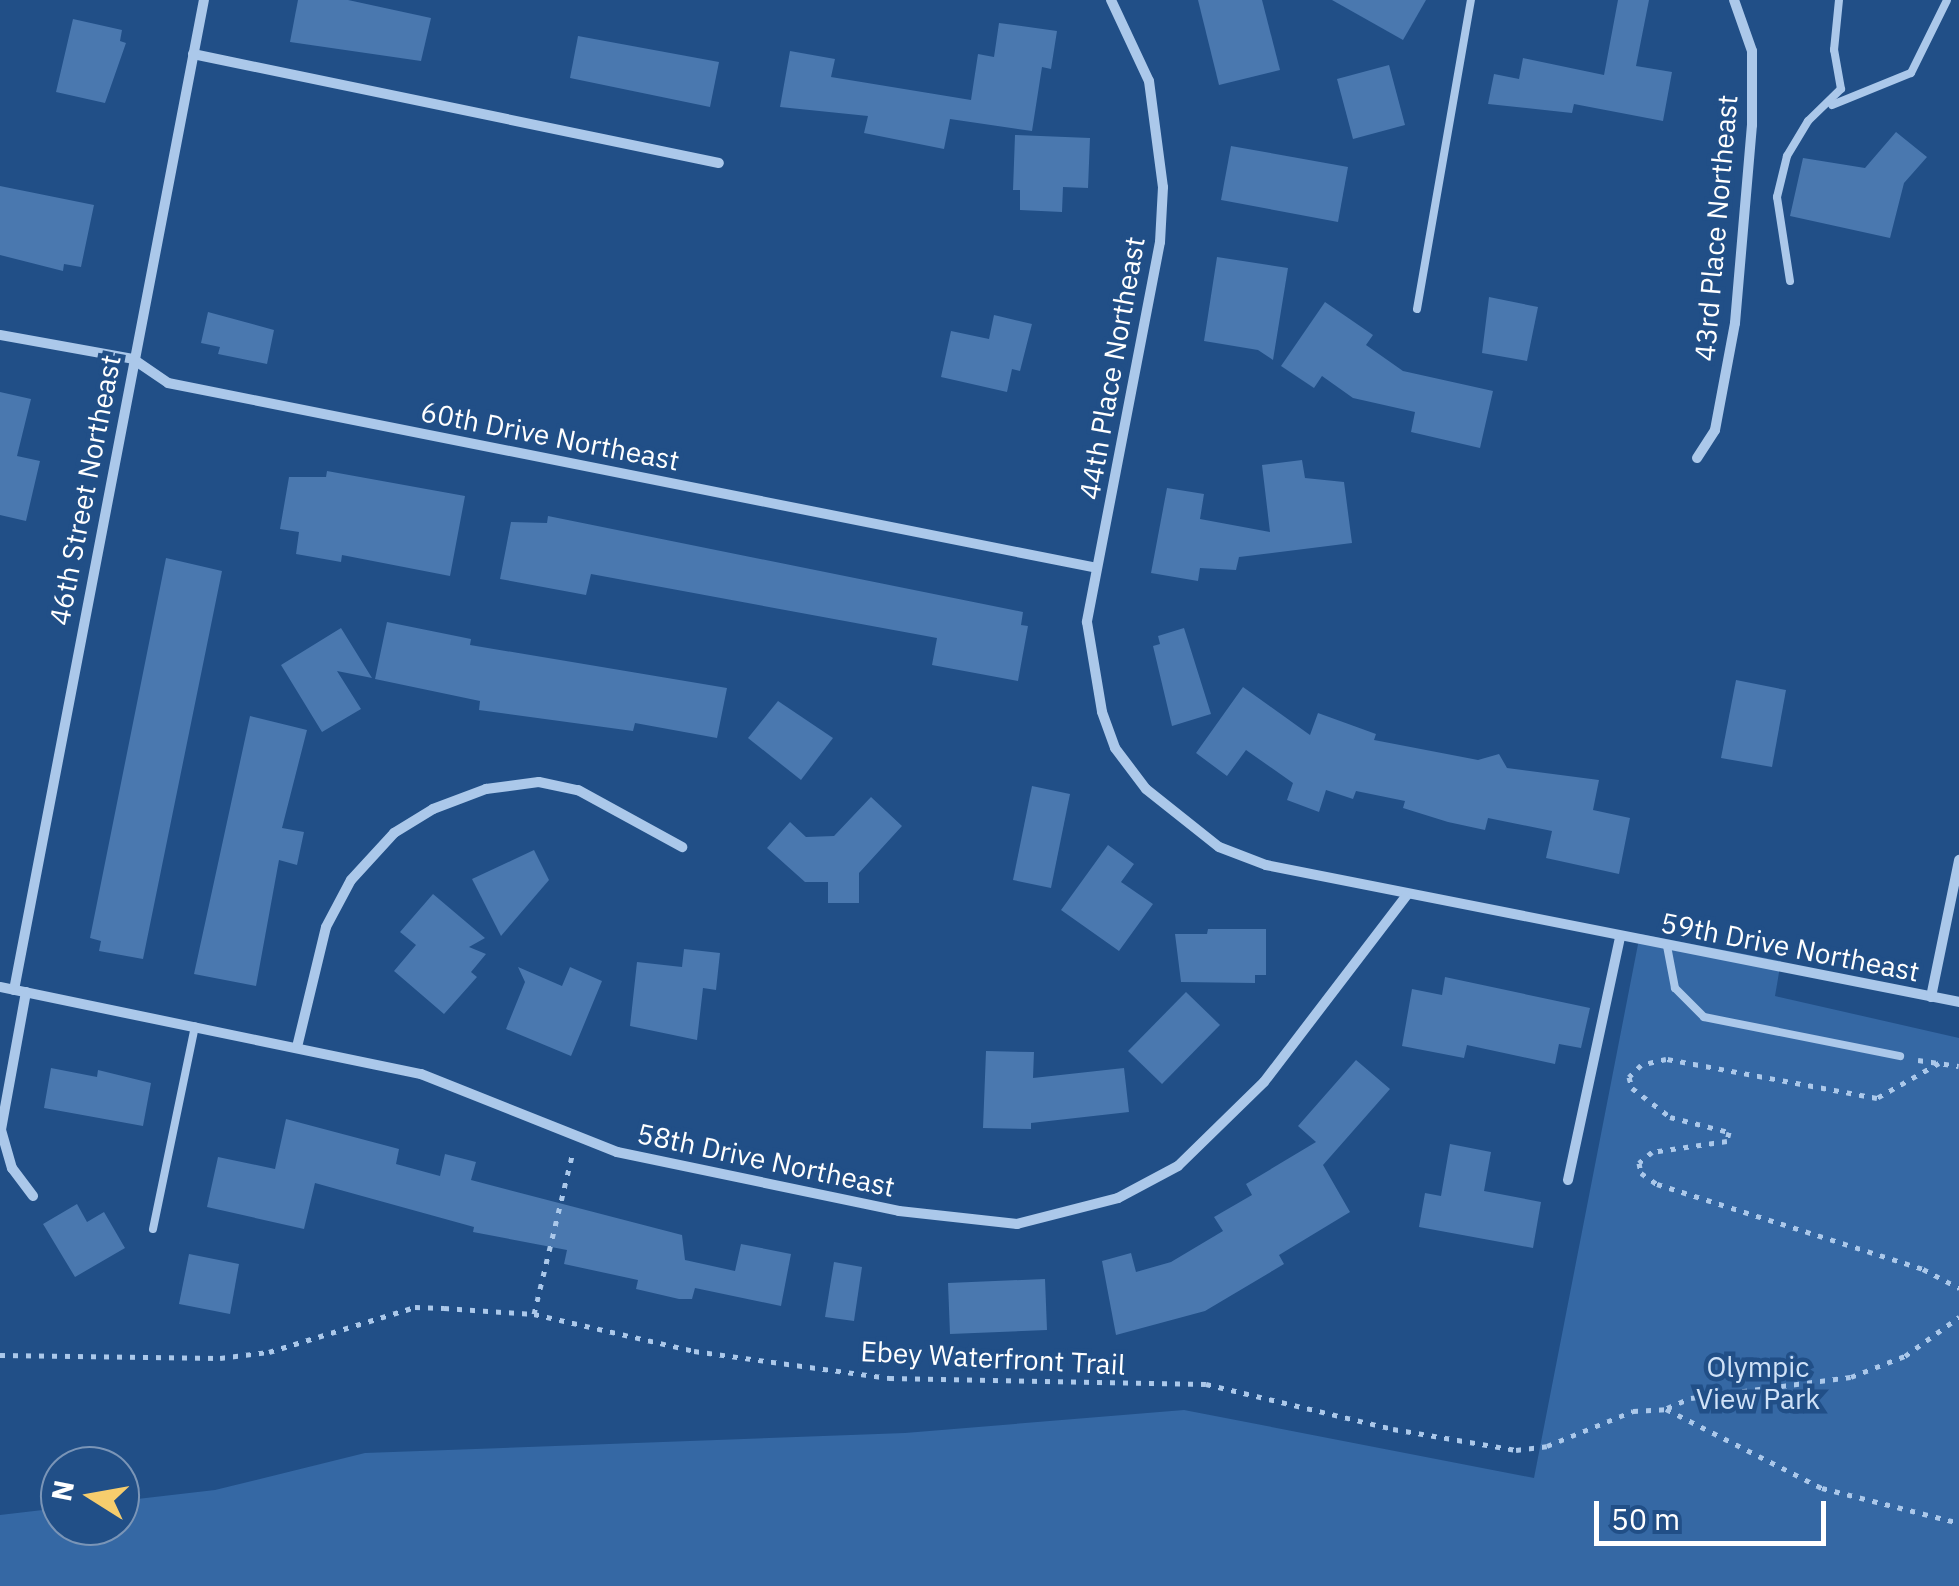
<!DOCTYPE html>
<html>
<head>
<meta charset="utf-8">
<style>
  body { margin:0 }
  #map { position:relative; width:1959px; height:1586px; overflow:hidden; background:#214f87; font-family:"IBM Plex Sans",sans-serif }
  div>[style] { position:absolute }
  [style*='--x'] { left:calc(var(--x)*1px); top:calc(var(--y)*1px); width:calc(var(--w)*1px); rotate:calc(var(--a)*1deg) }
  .green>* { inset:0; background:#3568a4 }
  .building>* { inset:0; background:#4a78af }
  .path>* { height:5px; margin-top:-2.5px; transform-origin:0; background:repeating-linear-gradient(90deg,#abc8ea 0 5px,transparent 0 13px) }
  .service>* { height:8px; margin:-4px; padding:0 4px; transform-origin:4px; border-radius:4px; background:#abc8ea }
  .minor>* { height:10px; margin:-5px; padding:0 5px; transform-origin:5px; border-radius:5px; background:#abc8ea }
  span { translate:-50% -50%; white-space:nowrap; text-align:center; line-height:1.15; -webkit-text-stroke:9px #214f87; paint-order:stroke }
  .street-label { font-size:28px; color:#fff }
  .park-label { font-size:28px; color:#d0e2f7 }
  .north { position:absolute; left:40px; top:1446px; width:100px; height:100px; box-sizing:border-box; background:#214f87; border:2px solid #7a95b7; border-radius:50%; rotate:281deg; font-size:28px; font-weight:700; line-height:40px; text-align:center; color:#fff }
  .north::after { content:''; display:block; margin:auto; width:35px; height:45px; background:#f6cd6d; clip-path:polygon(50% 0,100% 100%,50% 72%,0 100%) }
  .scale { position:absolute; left:1594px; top:1501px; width:232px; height:45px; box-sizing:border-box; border:5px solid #fff; border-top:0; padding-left:12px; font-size:30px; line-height:35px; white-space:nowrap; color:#fff; -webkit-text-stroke:8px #214f87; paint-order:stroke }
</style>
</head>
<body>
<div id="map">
  <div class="green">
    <i style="clip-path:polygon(1640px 934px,1781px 961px,1775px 996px,1959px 1038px,1959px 1586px,0 1586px,0 1515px,60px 1508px,60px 1526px,120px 1526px,120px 1501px,215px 1490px,365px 1453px,905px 1433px,1184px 1410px,1534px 1478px)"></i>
  </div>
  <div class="building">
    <i style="clip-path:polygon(298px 0,348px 0,431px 18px,421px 61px,290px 42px)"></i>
    <i style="clip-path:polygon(1198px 0,1262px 0,1280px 70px,1219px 85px)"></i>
    <i style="clip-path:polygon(1332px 0,1426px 0,1403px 40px)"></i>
    <i style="clip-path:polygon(1618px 0,1649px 0,1636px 66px,1672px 72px,1663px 121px,1574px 104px,1572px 113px,1488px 104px,1494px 74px,1519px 79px,1523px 58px,1604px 75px)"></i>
    <i style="clip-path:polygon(73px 19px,122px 30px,120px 41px,126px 43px,105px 103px,56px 92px)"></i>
    <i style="clip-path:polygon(999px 23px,1057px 31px,1051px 69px,1042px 67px,1032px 131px,950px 119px,944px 149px,864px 133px,868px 116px,780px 107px,790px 51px,835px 59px,831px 77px,971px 100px,978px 54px,994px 57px)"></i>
    <i style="clip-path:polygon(578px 36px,719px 62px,710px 107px,570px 78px)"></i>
    <i style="clip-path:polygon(1389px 65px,1405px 125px,1353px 139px,1337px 79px)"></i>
    <i style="clip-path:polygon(1896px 132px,1927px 157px,1904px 183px,1890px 238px,1790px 216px,1803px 158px,1865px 168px)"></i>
    <i style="clip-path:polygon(1015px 135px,1090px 138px,1088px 188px,1063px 187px,1062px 212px,1020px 210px,1020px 190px,1013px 190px)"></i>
    <i style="clip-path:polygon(1231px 146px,1348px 167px,1338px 222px,1221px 200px)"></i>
    <i style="clip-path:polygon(0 186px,94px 205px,81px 267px,64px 264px,63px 271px,0 255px)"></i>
    <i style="clip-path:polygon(1217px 257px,1288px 268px,1273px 360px,1258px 350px,1204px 341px)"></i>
    <i style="clip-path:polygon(1489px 297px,1538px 307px,1527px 361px,1482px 353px)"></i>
    <i style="clip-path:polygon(1325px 302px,1373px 335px,1366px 345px,1403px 371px,1493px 391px,1480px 448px,1411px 432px,1415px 412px,1353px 398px,1322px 376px,1314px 388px,1281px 366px)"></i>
    <i style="clip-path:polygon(208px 312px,274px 330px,267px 364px,218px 354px,220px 347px,201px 343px)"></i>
    <i style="clip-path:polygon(994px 315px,1032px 324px,1020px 371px,1012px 369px,1007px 392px,941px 377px,951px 331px,989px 339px)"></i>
    <i style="clip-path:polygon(0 392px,31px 399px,17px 456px,40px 461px,26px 521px,0 515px)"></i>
    <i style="clip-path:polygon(1302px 460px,1305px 478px,1344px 482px,1352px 543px,1239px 557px,1236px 570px,1200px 568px,1198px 581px,1151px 573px,1167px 488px,1204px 494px,1200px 519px,1270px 532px,1262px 465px)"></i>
    <i style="clip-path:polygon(327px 471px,465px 496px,450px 576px,342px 555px,341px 562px,296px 554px,299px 532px,280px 529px,289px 477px,326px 477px)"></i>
    <i style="clip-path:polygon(548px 516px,1023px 612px,1021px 625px,1028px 626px,1018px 681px,932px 665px,937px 638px,591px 574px,586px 595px,500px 579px,511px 522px,547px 523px)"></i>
    <i style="clip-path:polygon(166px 558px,222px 571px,143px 959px,99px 951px,101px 941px,90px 938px)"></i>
    <i style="clip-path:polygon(387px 622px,471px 639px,470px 645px,727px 688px,717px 738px,635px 723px,633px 731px,479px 710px,480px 701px,375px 679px)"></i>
    <i style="clip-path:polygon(341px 628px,372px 678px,337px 671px,361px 709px,322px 732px,281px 665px)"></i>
    <i style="clip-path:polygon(1184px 628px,1211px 714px,1172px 726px,1153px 646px,1160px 644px,1158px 636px)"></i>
    <i style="clip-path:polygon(1736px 680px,1786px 690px,1772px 767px,1721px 758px)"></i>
    <i style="clip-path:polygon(1243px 687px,1310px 735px,1318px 713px,1376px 734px,1374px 740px,1478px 760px,1499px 754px,1507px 768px,1599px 780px,1593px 810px,1630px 818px,1619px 874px,1546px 858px,1552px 831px,1488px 818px,1485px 830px,1448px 822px,1403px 808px,1405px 801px,1356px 791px,1353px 799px,1326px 790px,1319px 812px,1287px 800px,1293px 783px,1246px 750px,1227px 776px,1196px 753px)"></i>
    <i style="clip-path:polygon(778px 701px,833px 738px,801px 780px,748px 738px)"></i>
    <i style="clip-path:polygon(250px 716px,307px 730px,282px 828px,304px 832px,297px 865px,279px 860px,256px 986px,194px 974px)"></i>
    <i style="clip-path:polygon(1032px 786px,1070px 794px,1051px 888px,1013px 880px)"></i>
    <i style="clip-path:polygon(871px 797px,902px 826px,859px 873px,859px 903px,828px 903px,828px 882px,805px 882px,767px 848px,790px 822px,806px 837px,834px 836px)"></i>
    <i style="clip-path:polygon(1108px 845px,1134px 864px,1121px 882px,1153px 904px,1119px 951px,1061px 910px)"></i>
    <i style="clip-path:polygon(534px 850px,549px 880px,501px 936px,472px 879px)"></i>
    <i style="clip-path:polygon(433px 894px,485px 938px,469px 947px,486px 954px,471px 972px,477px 977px,444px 1014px,394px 971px,416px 945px,400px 932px)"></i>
    <i style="clip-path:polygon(1208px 929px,1266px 929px,1266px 975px,1255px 975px,1255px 983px,1181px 982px,1175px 934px,1207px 934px)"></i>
    <i style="clip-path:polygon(684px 949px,720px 953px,716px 990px,703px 988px,697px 1040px,630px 1026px,637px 962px,682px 967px)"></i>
    <i style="clip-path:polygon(518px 967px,562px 986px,570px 967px,602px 981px,571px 1056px,506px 1029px,525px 982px)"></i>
    <i style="clip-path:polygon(1445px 977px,1590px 1008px,1581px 1048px,1559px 1044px,1555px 1064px,1467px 1045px,1464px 1058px,1402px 1046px,1412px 989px,1442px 995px)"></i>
    <i style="clip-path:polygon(1186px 992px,1220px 1025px,1162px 1084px,1128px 1051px)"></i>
    <i style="clip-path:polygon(986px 1051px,1034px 1052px,1033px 1078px,1124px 1068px,1129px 1112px,1031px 1123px,1031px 1129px,983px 1128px)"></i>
    <i style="clip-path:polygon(1356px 1060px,1390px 1089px,1323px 1165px,1350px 1212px,1279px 1255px,1284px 1264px,1205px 1311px,1116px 1335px,1102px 1261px,1131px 1253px,1136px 1272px,1171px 1262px,1223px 1231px,1214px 1217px,1252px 1195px,1246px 1184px,1316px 1142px,1298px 1126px)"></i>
    <i style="clip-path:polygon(51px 1068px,97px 1077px,98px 1070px,151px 1083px,143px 1126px,44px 1108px)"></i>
    <i style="clip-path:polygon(286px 1119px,399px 1149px,396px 1164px,440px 1176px,445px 1154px,476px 1162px,471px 1180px,682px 1235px,685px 1260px,735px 1271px,741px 1244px,791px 1254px,781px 1306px,695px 1288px,692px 1299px,679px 1299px,636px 1289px,638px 1280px,564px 1264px,567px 1250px,473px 1232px,474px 1227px,315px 1183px,304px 1229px,207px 1207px,218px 1157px,275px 1169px)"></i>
    <i style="clip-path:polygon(1450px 1144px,1491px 1152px,1484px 1191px,1541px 1202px,1533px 1248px,1419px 1227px,1425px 1193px,1441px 1196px)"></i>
    <i style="clip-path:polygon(77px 1204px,87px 1222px,104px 1212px,125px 1248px,75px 1277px,43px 1224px)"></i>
    <i style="clip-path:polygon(189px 1254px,239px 1264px,230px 1314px,179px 1304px)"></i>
    <i style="clip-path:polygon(834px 1262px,862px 1267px,854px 1321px,825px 1317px)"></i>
    <i style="clip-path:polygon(1045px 1279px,1047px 1330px,950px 1334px,948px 1283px)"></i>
  </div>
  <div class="path">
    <i style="--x:1918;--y:1060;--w:41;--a:8.3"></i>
    <i style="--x:1939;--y:1063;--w:71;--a:150.6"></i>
    <i style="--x:1877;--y:1098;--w:215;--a:-169.5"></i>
    <i style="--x:1666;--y:1059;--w:26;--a:167"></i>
    <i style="--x:1641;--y:1065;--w:17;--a:135"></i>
    <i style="--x:1629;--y:1077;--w:11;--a:75"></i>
    <i style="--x:1632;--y:1088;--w:48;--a:37.3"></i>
    <i style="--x:1670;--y:1117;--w:61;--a:14.3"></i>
    <i style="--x:1729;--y:1132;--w:9;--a:103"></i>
    <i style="--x:1727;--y:1141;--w:76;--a:171.7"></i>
    <i style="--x:1652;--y:1152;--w:17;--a:140"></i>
    <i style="--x:1639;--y:1163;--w:10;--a:79"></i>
    <i style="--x:1641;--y:1173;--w:19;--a:35"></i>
    <i style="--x:1657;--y:1184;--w:279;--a:17.7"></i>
    <i style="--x:1923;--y:1269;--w:41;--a:27.8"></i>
    <i style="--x:534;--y:1314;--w:163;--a:-76.5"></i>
    <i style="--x:0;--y:1355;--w:220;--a:0.8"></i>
    <i style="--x:220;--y:1358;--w:49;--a:-7"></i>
    <i style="--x:269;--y:1352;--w:153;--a:-17.1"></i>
    <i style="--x:415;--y:1307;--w:29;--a:2"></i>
    <i style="--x:444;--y:1308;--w:90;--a:3.8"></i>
    <i style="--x:534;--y:1314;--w:164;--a:13"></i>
    <i style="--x:694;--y:1351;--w:197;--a:7.9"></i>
    <i style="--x:889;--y:1378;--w:317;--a:1.1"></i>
    <i style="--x:1206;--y:1384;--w:192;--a:13.5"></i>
    <i style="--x:1393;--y:1429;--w:125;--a:9.7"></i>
    <i style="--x:1516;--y:1450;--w:31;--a:-7"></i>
    <i style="--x:1547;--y:1446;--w:93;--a:-22.1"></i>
    <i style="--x:1633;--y:1411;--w:33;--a:-3"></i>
    <i style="--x:1666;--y:1409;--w:175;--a:26.9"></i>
    <i style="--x:1822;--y:1488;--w:141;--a:14.3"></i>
    <i style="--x:1667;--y:1408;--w:26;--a:-23"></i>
    <i style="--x:1691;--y:1398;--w:161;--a:-7.5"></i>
    <i style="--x:1851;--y:1377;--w:58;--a:-21.3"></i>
    <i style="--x:1905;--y:1356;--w:67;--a:-35.8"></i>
  </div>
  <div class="service">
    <i style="--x:1832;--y:105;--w:85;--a:-22.1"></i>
    <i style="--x:1911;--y:73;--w:81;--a:-63.7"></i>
    <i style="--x:1790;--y:281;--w:85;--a:-98.8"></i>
    <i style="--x:1777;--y:197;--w:42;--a:-76.3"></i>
    <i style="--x:1787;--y:156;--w:41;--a:-59"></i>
    <i style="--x:1808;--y:121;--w:46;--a:-44.1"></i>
    <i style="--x:1841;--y:89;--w:40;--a:-100"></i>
    <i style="--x:1834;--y:50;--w:50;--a:-84.3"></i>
    <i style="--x:1417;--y:309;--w:314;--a:-80.1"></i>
    <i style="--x:1667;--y:946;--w:43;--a:79.2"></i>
    <i style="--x:1675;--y:988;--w:41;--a:45"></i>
    <i style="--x:1704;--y:1017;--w:200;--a:11.3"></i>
    <i style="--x:153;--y:1229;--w:207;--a:-78.3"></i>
  </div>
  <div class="minor">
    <i style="--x:1111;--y:0;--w:89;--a:64.9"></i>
    <i style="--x:1149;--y:81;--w:107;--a:82.5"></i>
    <i style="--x:1163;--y:187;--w:55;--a:93.1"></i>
    <i style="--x:1160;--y:242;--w:387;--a:100.9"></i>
    <i style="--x:1087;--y:622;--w:91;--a:80.5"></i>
    <i style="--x:1102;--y:712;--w:38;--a:70"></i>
    <i style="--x:1115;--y:748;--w:51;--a:52.9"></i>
    <i style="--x:1146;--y:789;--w:93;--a:38.5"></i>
    <i style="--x:1219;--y:847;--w:50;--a:21"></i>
    <i style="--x:1266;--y:865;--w:706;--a:11.18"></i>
    <i style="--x:193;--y:54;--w:537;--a:11.71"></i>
    <i style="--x:0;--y:335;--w:135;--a:10.2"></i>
    <i style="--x:133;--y:359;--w:42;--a:34.4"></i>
    <i style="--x:168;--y:383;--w:947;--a:11.26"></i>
    <i style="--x:1697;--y:458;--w:33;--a:-57"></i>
    <i style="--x:1715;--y:430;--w:109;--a:-79.4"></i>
    <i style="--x:1735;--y:323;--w:199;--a:-85.1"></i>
    <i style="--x:1752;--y:125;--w:74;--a:-90"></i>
    <i style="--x:1752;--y:51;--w:54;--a:-109.4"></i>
    <i style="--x:0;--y:987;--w:430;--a:11.7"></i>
    <i style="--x:421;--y:1074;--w:211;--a:21.7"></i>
    <i style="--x:617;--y:1152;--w:288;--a:11.8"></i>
    <i style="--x:899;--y:1211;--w:119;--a:6.3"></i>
    <i style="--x:1017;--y:1224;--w:104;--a:-14.4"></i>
    <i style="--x:1118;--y:1198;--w:68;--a:-28.1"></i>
    <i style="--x:1178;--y:1166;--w:120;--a:-44.3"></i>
    <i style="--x:1264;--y:1082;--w:235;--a:-52.6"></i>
    <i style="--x:14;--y:990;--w:1008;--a:-79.14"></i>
    <i style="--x:26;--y:992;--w:140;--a:100.3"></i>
    <i style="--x:1;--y:1130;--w:40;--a:74"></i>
    <i style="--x:12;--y:1168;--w:35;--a:53"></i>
    <i style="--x:1931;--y:997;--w:140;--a:-78.4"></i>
    <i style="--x:297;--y:1047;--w:123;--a:-76.4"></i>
    <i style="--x:326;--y:927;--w:53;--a:-62"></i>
    <i style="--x:351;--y:880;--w:64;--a:-47.5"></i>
    <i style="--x:394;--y:833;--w:46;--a:-31.6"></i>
    <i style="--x:433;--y:809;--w:57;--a:-20.7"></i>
    <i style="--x:486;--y:789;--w:53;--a:-7.5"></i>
    <i style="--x:539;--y:782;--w:40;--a:12"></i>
    <i style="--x:578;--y:790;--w:119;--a:28.7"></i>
    <i style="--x:1568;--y:1180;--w:249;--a:-77.9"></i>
  </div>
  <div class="street-label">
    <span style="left:1716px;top:228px;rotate:-85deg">43rd Place Northeast</span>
    <span style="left:1112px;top:368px;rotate:-80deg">44th Place Northeast</span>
    <span style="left:550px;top:436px;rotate:11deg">60th Drive Northeast</span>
    <span style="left:85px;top:490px;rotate:-79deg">46th Street Northeast</span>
    <span style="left:1790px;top:947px;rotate:11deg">59th Drive Northeast</span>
    <span style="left:766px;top:1160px;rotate:12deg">58th Drive Northeast</span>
    <span style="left:993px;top:1358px;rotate:3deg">Ebey Waterfront Trail</span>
  </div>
  <div class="park-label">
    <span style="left:1758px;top:1383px">Olympic<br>View Park</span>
  </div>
  <div class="north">N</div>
  <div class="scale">50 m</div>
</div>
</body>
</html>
